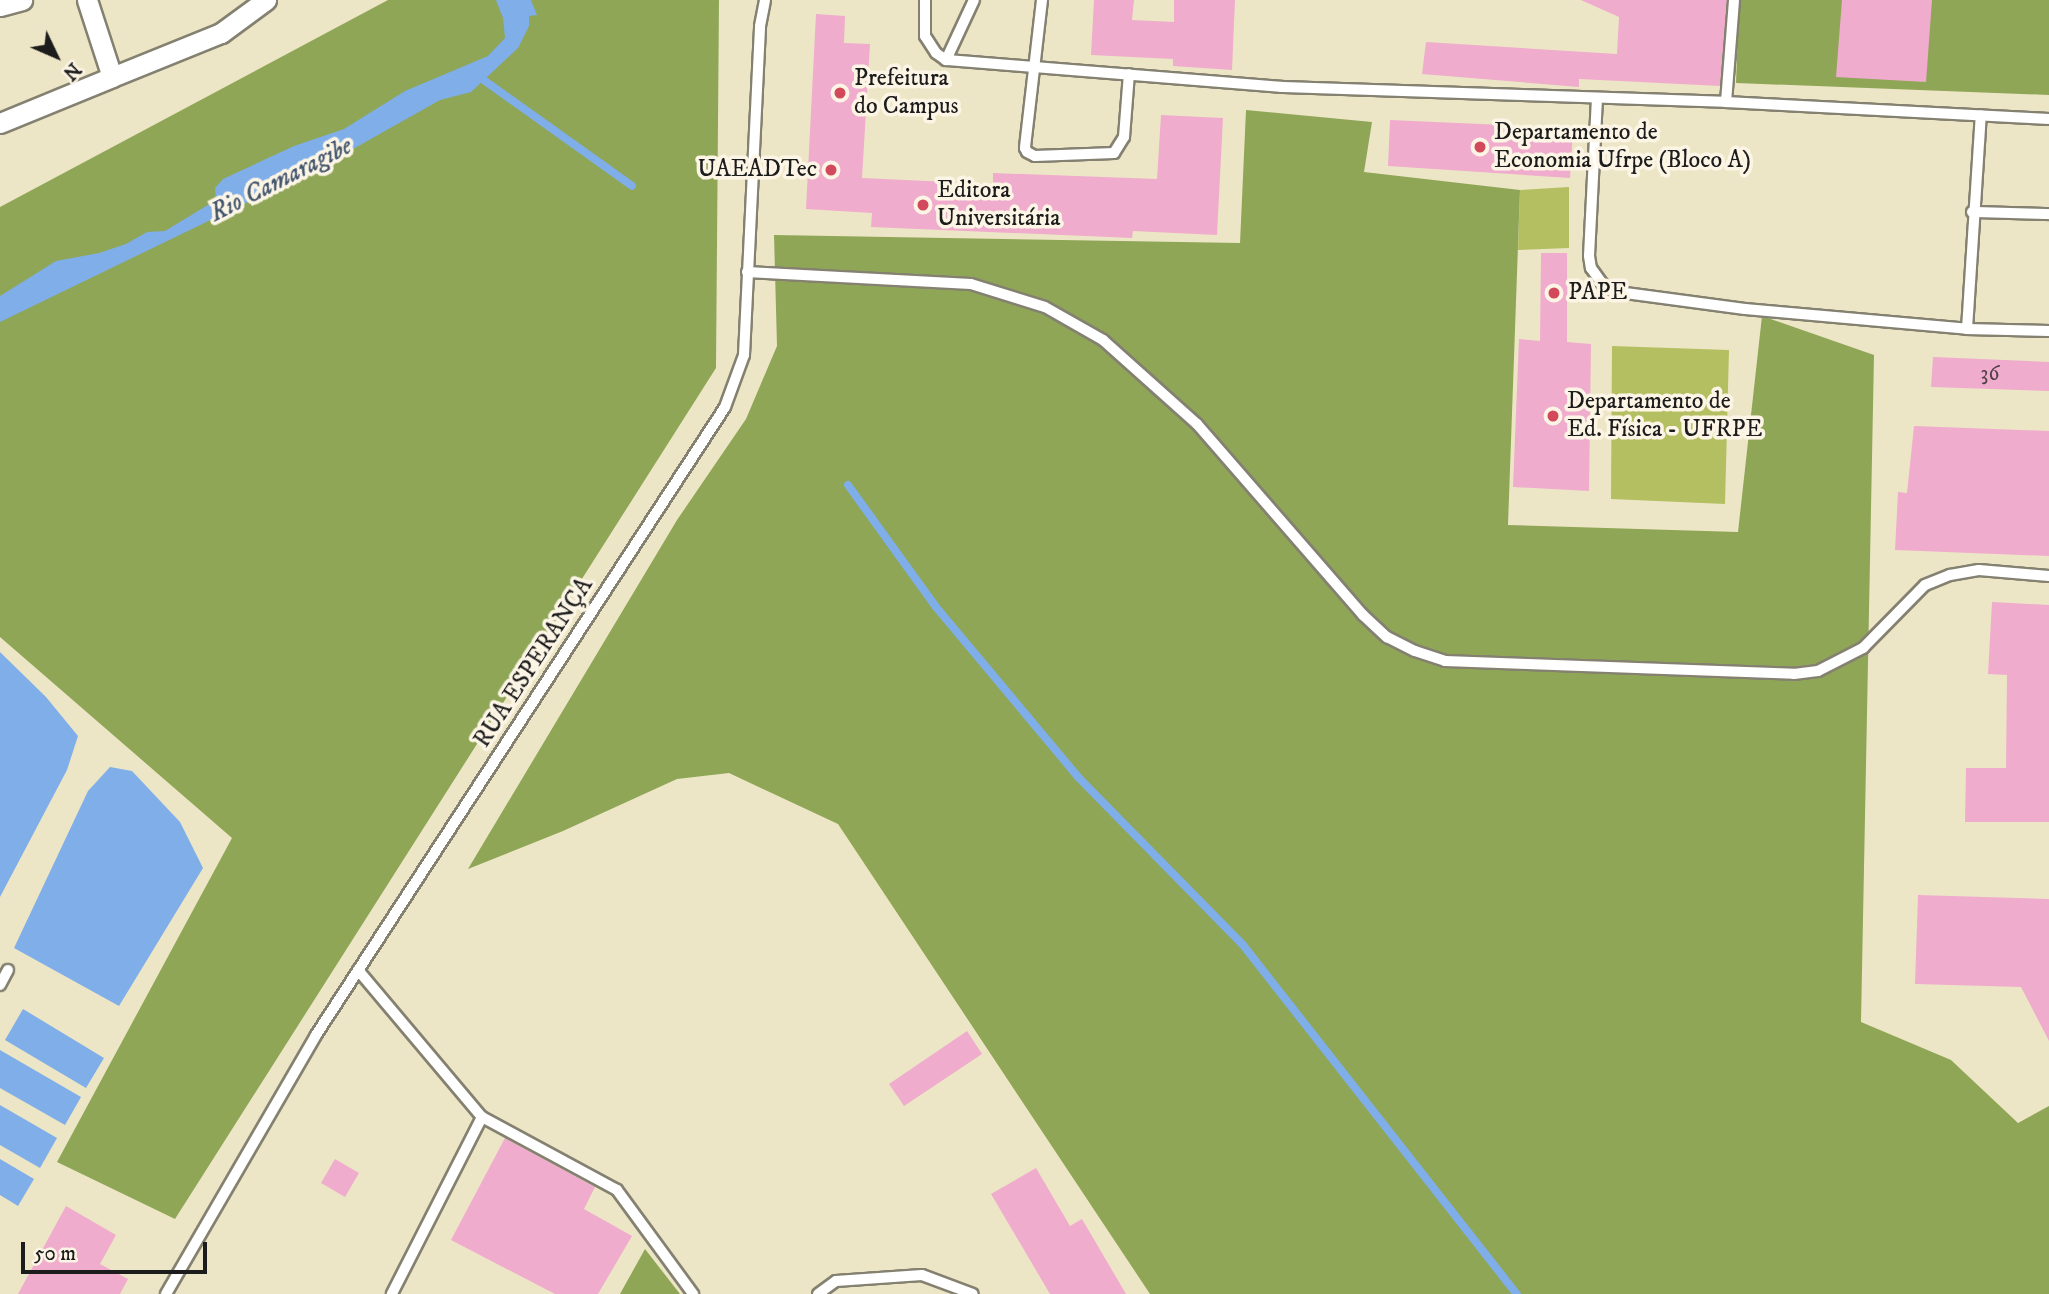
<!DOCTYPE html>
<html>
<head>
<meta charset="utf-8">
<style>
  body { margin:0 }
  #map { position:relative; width:2049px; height:1294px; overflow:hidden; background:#ede6c6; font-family:"IM FELL DW Pica",serif }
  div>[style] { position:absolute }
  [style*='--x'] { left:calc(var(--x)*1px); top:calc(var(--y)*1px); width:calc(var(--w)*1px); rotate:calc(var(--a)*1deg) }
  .green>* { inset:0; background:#b4bf61 }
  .forest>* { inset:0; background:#8fa657 }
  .water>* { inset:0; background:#7faee9 }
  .stream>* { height:8px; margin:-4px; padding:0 4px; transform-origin:4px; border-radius:4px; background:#7faee9 }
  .building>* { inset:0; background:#efaccd }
  .roads { filter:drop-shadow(2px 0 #848171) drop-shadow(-2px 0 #848171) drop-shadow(0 2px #848171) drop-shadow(0 -2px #848171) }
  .service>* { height:10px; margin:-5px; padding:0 5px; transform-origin:5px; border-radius:5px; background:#fff }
  .minor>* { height:19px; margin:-9.5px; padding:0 9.5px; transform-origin:9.5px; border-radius:9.5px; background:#fff }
  .dots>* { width:19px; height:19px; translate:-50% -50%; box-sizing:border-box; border:4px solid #fcf5e5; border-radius:50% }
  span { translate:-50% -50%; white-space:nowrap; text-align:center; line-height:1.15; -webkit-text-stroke:7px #fcf5e5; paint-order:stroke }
  .number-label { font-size:21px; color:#514048 }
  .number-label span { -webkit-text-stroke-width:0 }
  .poi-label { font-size:24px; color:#1c1c1c }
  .left { translate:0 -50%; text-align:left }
  .right { translate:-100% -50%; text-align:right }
  .street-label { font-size:24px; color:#1c1c1c }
  .water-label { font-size:26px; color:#44566e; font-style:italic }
  .north { position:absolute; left:21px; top:21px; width:70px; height:70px; -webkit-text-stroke:5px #fcf5e5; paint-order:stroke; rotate:134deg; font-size:19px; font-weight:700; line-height:28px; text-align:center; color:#1c1c1c }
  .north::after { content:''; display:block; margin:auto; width:24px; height:32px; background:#1c1c1c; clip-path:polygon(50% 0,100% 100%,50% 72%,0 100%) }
  .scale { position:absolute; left:21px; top:1242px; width:186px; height:32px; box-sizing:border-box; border:4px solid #1c1c1c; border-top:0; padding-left:9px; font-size:21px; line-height:24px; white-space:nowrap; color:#1c1c1c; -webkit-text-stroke:5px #fcf5e5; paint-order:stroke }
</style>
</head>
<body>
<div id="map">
  <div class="green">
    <i style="clip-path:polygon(1569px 187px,1569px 248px,1518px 250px,1520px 190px)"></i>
    <i style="clip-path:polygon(1612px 346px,1729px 350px,1725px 504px,1611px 499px)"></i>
  </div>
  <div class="forest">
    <i style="clip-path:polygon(388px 0,719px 0,716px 368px,175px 1219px,57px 1162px,232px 838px,0 637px,0 207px)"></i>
    <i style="clip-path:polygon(1739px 0,2049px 0,2049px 95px,1736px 83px)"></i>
    <i style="clip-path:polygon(1246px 110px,1372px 122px,1364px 172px,1520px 190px,1508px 525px,1738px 532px,1762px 316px,1874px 355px,1861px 1022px,1951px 1060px,2018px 1123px,2049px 1106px,2049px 1294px,1150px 1294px,838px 824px,729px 773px,677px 779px,563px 831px,468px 869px,677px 520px,746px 419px,777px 346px,774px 235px,1240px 243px)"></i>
    <i style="clip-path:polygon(645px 1249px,680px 1294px,620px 1294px)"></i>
  </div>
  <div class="water">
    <i style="clip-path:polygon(496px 0,531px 0,537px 15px,529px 16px,529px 26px,518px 48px,471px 92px,440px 100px,330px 162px,0 322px,0 296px,56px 261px,99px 253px,126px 244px,147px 232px,165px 231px,216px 200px,215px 188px,223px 179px,294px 146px,344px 129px,405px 91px,488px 56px,505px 38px,503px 18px)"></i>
    <i style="clip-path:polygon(0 652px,46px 697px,78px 736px,67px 770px,0 897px)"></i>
    <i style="clip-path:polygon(110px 767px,132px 771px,180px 822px,203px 868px,119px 1006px,14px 948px,88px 791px)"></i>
    <i style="clip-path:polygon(23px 1009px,104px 1058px,86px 1088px,5px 1040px)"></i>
    <i style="clip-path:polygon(0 1050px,81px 1097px,65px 1125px,0 1088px)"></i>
    <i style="clip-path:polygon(0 1105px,57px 1138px,40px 1168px,0 1145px)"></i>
    <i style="clip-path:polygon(0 1159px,34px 1179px,18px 1206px,0 1195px)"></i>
  </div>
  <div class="stream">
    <i style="--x:478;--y:76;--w:189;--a:35.5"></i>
    <i style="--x:848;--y:485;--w:150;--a:54.2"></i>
    <i style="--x:936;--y:607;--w:222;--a:50.1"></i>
    <i style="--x:1078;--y:777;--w:235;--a:45.5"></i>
    <i style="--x:1243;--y:945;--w:444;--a:51.9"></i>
  </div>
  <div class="building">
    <i style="clip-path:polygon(1094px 0,1134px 0,1132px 20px,1174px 22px,1174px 0,1235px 0,1232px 70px,1173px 66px,1173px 59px,1091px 55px)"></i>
    <i style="clip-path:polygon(1581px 0,1727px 0,1720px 86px,1579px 79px,1579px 87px,1422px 74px,1426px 42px,1617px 54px,1619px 17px)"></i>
    <i style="clip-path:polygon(1842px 0,1932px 0,1926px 82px,1836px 77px)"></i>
    <i style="clip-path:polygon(816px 14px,845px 16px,844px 43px,870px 44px,862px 178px,993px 184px,993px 173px,1157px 179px,1161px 115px,1223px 118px,1217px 235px,1133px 231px,1132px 238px,871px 227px,872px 213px,806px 209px)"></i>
    <i style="clip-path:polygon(1390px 120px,1573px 128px,1570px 178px,1388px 166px)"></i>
    <i style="clip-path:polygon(1541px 253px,1567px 253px,1567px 342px,1591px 344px,1589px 491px,1513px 487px,1519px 339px,1540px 341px)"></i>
    <i style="clip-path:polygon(1933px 357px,2049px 362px,2049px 391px,1931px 387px)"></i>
    <i style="clip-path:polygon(1914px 426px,2049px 431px,2049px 556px,1895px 550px,1898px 492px,1907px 493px)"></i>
    <i style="clip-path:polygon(1992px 602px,2049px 605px,2049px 822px,1965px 822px,1966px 768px,2006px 768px,2007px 675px,1988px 674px)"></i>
    <i style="clip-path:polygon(1918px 895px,2049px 899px,2049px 1041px,2021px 987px,1915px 984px)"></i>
    <i style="clip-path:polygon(967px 1031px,982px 1054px,904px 1106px,889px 1084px)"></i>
    <i style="clip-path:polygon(505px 1138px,595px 1187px,584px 1209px,632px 1236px,598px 1294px,555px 1294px,451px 1240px)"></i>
    <i style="clip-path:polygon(335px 1159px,359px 1173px,345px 1197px,321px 1183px)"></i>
    <i style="clip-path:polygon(1036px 1168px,1070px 1226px,1082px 1219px,1126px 1294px,1050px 1294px,991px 1194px)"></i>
    <i style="clip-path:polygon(66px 1206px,116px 1235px,100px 1264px,128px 1279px,120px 1294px,18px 1294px)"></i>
  </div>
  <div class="roads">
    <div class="service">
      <i style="--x:925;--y:0;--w:36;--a:90"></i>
      <i style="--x:925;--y:36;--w:20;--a:57"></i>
      <i style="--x:936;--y:53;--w:12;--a:35"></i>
      <i style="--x:946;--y:60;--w:336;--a:4.6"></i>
      <i style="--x:1281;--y:87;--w:445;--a:1.9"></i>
      <i style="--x:1726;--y:102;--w:323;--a:3"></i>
      <i style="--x:1042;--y:0;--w:149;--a:96.6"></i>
      <i style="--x:1025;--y:148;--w:4;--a:63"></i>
      <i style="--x:1027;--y:152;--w:9;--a:27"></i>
      <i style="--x:1035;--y:156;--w:79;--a:-2.2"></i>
      <i style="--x:1114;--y:153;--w:19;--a:-58"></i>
      <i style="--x:1124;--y:137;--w:63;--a:-85.5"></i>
      <i style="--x:946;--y:60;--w:66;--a:-65"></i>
      <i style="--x:1597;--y:98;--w:158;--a:92.9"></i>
      <i style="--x:1589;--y:256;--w:12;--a:81"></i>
      <i style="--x:1591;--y:268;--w:24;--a:54"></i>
      <i style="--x:1605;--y:287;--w:14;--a:21"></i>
      <i style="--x:1618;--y:292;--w:128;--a:7.6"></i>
      <i style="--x:1745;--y:309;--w:223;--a:5.1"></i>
      <i style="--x:1967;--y:329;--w:82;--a:1.4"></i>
      <i style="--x:1726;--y:102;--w:102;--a:-85.5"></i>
      <i style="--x:1972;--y:212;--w:77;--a:1.5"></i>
      <i style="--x:747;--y:272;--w:224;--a:3.1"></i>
      <i style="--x:971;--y:284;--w:77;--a:17.3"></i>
      <i style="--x:1045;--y:307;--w:67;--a:29.6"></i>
      <i style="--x:1103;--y:340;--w:126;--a:41.8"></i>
      <i style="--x:1197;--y:424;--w:253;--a:49"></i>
      <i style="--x:1363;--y:615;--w:33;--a:43"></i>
      <i style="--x:1387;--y:637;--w:31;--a:27"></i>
      <i style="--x:1415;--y:651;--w:32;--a:18"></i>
      <i style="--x:1445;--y:661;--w:349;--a:2.1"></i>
      <i style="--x:1794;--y:674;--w:24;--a:-7"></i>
      <i style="--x:1818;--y:671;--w:51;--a:-27.1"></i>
      <i style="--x:1863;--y:648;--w:88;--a:-45.5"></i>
      <i style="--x:1925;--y:585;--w:27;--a:-22"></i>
      <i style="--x:1950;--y:575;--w:29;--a:-10"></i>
      <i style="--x:1979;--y:570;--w:70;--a:4.9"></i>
      <i style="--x:1967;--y:329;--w:214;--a:-86.3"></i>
      <i style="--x:358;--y:970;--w:192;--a:49.9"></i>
      <i style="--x:482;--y:1117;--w:199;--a:117"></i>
      <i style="--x:0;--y:985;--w:17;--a:-62"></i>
      <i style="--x:482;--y:1117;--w:153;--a:28.4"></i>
      <i style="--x:617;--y:1190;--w:129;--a:53.8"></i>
      <i style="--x:166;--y:1294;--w:299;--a:-59.9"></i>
      <i style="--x:316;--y:1035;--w:749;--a:-56.92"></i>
      <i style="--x:725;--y:407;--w:55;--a:-69.9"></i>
      <i style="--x:744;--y:355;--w:329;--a:-87.2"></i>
      <i style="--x:760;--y:26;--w:26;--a:-79"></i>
      <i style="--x:818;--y:1294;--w:22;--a:-36"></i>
      <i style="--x:836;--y:1281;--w:86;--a:-4"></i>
      <i style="--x:922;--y:1275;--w:54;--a:20.4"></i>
    </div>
    <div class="minor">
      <i style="--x:87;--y:0;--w:81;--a:72"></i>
      <i style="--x:112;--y:77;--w:118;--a:-22"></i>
      <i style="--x:221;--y:33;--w:56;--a:-36.3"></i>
      <i style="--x:0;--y:6;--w:23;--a:-15"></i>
      <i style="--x:0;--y:123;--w:121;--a:-22.3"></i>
    </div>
  </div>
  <div class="dots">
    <i style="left:840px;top:93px;background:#d1495b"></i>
    <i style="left:1480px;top:147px;background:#d1495b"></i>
    <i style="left:831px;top:170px;background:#d1495b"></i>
    <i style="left:923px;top:205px;background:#d1495b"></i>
    <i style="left:1554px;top:293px;background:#d1495b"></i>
    <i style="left:1553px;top:416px;background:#d1495b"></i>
  </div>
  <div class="number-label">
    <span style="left:1990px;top:374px">36</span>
  </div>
  <div class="poi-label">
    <span class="left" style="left:854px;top:93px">Prefeitura<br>do Campus</span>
    <span class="left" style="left:1494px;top:147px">Departamento de<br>Economia Ufrpe (Bloco A)</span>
    <span class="right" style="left:817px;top:170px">UAEADTec</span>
    <span class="left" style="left:937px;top:205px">Editora<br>Universitária</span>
    <span class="left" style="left:1568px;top:293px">PAPE</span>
    <span class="left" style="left:1567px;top:416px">Departamento de<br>Ed. Física - UFRPE</span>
  </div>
  <div class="street-label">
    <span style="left:534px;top:663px;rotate:-57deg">RUA ESPERANÇA</span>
  </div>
  <div class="water-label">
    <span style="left:281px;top:180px;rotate:-27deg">Rio Camaragibe</span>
  </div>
  <div class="north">N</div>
  <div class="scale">50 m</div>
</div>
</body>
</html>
